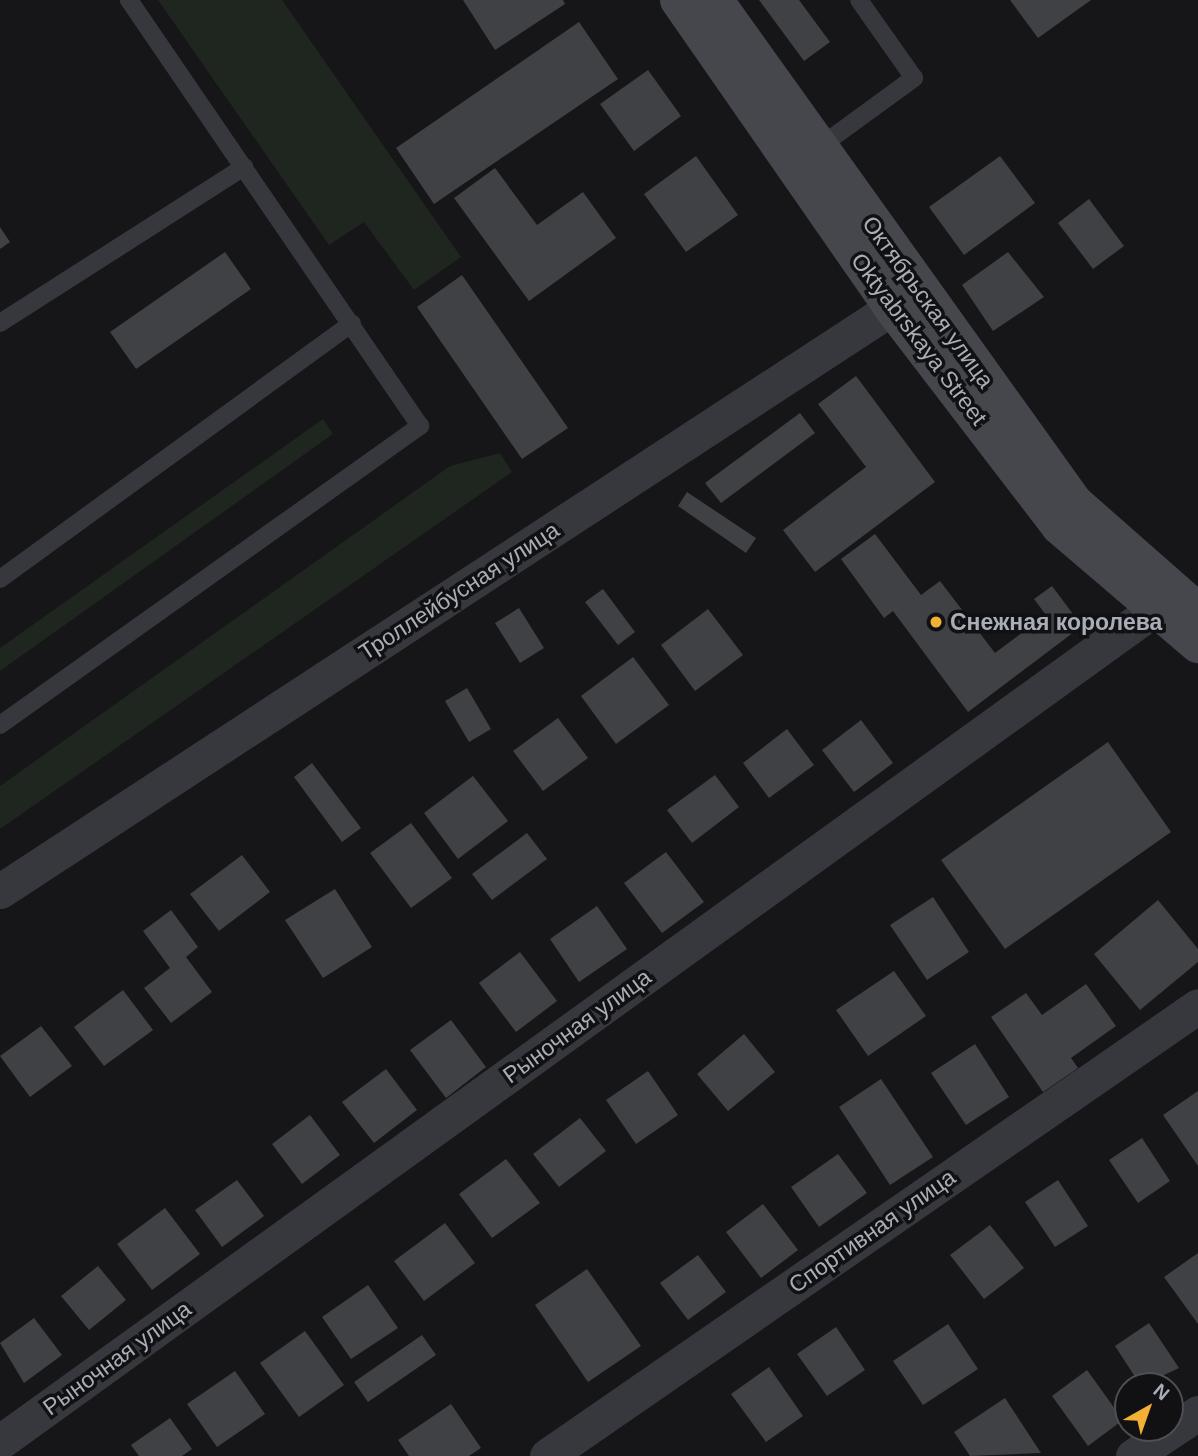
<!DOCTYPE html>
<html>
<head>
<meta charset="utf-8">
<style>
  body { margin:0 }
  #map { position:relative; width:1198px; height:1456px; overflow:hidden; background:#161618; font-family:Arial,sans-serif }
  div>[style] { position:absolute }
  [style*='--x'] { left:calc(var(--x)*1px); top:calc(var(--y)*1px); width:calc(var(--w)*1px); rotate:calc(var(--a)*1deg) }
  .green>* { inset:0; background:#1e261f }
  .building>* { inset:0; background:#404145 }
  .service>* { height:18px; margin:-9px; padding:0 9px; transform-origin:9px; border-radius:9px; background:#37383d }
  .minor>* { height:35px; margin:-17.5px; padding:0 17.5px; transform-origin:17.5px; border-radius:17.5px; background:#37383d }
  .secondary>* { height:38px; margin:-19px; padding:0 19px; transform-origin:19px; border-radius:19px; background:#45474d }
  .dots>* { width:19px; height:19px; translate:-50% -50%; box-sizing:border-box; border:4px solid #111113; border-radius:50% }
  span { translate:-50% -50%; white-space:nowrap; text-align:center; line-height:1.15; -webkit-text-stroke:7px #111113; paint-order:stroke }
  .street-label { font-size:23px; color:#a8adb8 }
  .poi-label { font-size:23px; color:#a8adb8; font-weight:700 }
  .left { translate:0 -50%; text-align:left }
  .north { position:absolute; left:1114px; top:1372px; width:70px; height:70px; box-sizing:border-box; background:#111113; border:2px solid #4d4f55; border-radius:50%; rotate:40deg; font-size:19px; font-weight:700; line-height:28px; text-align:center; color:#a8adb8 }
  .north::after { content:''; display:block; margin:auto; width:24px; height:32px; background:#f2b134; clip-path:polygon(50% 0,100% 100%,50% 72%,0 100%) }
</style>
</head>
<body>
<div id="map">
  <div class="green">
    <i style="clip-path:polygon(158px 0,282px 0,461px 257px,414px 290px,364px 222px,329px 245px)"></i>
    <i style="clip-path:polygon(323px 419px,333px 434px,0 671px,0 648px)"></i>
    <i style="clip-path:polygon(500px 453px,512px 472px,0 829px,0 786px,450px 466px)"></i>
  </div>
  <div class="building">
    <i style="clip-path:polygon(463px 0,563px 0,565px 4px,495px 50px)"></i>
    <i style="clip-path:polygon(759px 0,799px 0,830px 42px,804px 61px)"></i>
    <i style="clip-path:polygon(1010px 0,1091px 0,1038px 38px)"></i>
    <i style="clip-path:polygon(579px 22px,618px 79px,434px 204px,396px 148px)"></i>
    <i style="clip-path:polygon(648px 70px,681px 116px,634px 151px,600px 104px)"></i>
    <i style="clip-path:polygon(696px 156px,738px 215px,686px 252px,644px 194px)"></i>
    <i style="clip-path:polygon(1000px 156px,1035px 203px,964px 255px,929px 207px)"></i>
    <i style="clip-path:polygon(495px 168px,537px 225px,583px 192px,616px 238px,529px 301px,454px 198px)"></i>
    <i style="clip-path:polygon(1089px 199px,1124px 246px,1093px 269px,1058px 223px)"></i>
    <i style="clip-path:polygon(0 227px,10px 242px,0 249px)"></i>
    <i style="clip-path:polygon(225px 252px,251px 289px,136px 369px,110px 332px)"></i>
    <i style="clip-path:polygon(1008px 252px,1044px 297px,993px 331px,962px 285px)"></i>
    <i style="clip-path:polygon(462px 275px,568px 428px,522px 459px,417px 307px)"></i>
    <i style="clip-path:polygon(856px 376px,935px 482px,815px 572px,783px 530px,866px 467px,818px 404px)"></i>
    <i style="clip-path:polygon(800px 413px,815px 433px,721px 503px,705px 483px)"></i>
    <i style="clip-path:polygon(687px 492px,756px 538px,746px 553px,678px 506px)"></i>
    <i style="clip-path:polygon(875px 534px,921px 595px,940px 581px,995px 653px,1046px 615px,1034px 599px,1052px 586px,1082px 626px,968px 712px,893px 611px,884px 618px,841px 559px)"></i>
    <i style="clip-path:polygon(603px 589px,635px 632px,618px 645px,585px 602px)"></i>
    <i style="clip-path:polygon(519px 608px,544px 648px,520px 663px,495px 623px)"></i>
    <i style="clip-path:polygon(708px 609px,743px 655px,695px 691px,661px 645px)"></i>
    <i style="clip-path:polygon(633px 657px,669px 705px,616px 744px,581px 696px)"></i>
    <i style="clip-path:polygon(467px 688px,491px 729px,469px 742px,445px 701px)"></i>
    <i style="clip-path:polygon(558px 718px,588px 758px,543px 791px,513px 751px)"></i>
    <i style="clip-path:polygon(861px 720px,893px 763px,854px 792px,822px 750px)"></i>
    <i style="clip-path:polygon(787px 729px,814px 765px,769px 798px,743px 763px)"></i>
    <i style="clip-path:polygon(1108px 742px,1171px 832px,1005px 949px,941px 860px)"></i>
    <i style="clip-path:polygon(312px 763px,361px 828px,342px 842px,294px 777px)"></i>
    <i style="clip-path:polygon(715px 775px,739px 807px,692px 843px,667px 810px)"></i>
    <i style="clip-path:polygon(473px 776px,508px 821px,458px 859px,424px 813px)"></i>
    <i style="clip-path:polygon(411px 823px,452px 878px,411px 908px,370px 853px)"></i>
    <i style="clip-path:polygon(527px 833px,547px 859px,492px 900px,472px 874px)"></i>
    <i style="clip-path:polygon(666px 852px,704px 902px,662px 933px,624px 883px)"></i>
    <i style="clip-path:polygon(242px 855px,270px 892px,219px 931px,190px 894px)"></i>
    <i style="clip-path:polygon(335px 889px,372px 947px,323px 978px,285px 920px)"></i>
    <i style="clip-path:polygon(933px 897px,969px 952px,927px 980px,890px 925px)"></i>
    <i style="clip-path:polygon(1158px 900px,1198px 949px,1198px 962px,1140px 1010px,1094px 954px)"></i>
    <i style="clip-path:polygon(597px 906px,627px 949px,579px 982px,550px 939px)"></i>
    <i style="clip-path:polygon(171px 910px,198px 947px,186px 957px,212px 992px,171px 1023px,144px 988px,170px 968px,143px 931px)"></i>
    <i style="clip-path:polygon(520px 952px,557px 1001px,516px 1032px,479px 983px)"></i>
    <i style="clip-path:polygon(894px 971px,926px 1016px,868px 1056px,836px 1010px)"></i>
    <i style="clip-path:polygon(1086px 984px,1116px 1026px,1071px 1058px,1078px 1068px,1043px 1092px,991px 1017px,1026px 993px,1042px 1015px)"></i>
    <i style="clip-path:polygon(123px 990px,153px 1030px,104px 1066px,74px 1027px)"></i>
    <i style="clip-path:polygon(451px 1020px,486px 1067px,446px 1098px,410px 1050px)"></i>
    <i style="clip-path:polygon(41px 1026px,72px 1066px,30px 1097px,0 1056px)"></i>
    <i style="clip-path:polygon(744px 1034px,775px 1072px,728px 1111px,697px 1074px)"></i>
    <i style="clip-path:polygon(975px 1044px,1009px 1097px,966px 1125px,931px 1073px)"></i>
    <i style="clip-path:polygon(386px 1069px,417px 1110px,374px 1143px,342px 1102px)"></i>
    <i style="clip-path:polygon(648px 1071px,678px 1115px,636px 1144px,606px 1100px)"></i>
    <i style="clip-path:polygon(881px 1079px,933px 1157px,890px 1185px,839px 1107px)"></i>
    <i style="clip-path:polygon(1198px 1091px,1198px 1166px,1163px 1115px)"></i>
    <i style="clip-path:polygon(310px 1115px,340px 1155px,302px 1184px,272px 1144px)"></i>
    <i style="clip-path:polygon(580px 1118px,606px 1151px,559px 1187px,533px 1154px)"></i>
    <i style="clip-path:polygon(1142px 1138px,1170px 1181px,1138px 1203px,1109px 1160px)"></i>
    <i style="clip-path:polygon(838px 1154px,867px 1193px,819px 1227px,791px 1187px)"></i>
    <i style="clip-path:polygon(506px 1159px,540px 1203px,492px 1238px,459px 1194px)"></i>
    <i style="clip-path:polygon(237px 1180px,264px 1216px,222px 1247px,195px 1210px)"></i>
    <i style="clip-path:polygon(1058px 1180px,1088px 1226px,1055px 1247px,1025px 1202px)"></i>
    <i style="clip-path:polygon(763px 1204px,798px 1250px,761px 1278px,726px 1232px)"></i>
    <i style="clip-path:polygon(165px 1208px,200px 1254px,152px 1290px,117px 1244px)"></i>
    <i style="clip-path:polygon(445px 1223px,475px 1263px,424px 1301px,394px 1261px)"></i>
    <i style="clip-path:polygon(990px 1225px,1024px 1268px,984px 1299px,950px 1255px)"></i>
    <i style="clip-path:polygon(1198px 1253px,1198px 1324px,1164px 1277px)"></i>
    <i style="clip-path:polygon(698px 1255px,726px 1292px,688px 1320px,660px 1283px)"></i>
    <i style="clip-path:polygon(98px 1266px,126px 1300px,89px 1330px,61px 1296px)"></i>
    <i style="clip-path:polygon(587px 1269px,641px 1346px,588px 1382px,535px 1305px)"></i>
    <i style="clip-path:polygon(368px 1285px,398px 1328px,351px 1359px,322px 1317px)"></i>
    <i style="clip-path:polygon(34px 1318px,62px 1355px,24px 1383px,0 1343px)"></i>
    <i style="clip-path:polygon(1149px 1323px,1179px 1368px,1141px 1386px,1115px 1346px)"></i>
    <i style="clip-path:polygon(948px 1324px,978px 1369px,923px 1405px,893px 1361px)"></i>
    <i style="clip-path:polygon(836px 1327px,865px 1370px,827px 1396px,797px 1354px)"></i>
    <i style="clip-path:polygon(305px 1331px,344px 1385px,299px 1417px,260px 1363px)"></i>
    <i style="clip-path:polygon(422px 1335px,436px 1355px,368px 1402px,354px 1382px)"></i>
    <i style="clip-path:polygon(769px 1367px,803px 1416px,766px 1442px,731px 1394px)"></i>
    <i style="clip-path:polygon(1087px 1370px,1123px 1420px,1088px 1446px,1052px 1396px)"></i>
    <i style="clip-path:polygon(235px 1371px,265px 1414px,217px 1447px,187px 1404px)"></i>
    <i style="clip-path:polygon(1005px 1398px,1041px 1453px,970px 1456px,954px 1432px)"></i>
    <i style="clip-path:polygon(451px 1404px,481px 1448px,469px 1456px,409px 1456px,398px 1440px)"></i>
    <i style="clip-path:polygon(170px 1418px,192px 1449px,182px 1456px,139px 1456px,131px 1445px)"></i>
  </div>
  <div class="service">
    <i style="--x:818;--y:148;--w:119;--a:-36.1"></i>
    <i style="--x:914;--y:78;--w:95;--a:-125.2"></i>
    <i style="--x:0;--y:323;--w:290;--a:-32.6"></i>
    <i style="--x:0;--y:579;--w:435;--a:-36"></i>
    <i style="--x:0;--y:725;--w:516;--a:-35.45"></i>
    <i style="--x:420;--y:426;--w:516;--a:-124.34"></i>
  </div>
  <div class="minor">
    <i style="--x:0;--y:891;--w:1094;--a:-33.18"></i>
    <i style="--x:0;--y:1442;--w:1422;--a:-35.81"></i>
    <i style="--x:547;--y:1456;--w:791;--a:-34.65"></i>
    <i style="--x:1133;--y:1456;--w:78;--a:-33.5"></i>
  </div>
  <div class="secondary">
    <i style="--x:679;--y:0;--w:374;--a:55.2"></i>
    <i style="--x:892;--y:307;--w:276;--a:52.5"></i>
    <i style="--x:1060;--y:526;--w:182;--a:40.5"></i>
    <i style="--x:714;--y:0;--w:619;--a:54.41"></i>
    <i style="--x:1074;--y:503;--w:165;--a:41.3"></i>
  </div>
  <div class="dots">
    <i style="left:936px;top:622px;background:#f2b134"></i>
  </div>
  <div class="street-label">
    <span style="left:928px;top:302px;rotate:54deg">Октябрьская улица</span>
    <span style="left:919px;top:339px;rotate:53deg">Oktyabrskaya Street</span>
    <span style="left:459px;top:591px;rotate:-33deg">Троллейбусная улица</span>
    <span style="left:577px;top:1026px;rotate:-36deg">Рыночная улица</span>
    <span style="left:872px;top:1231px;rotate:-35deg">Спортивная улица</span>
    <span style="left:117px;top:1358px;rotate:-36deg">Рыночная улица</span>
  </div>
  <div class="poi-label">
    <span class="left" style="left:950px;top:622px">Снежная королева</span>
  </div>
  <div class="north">N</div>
</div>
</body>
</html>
